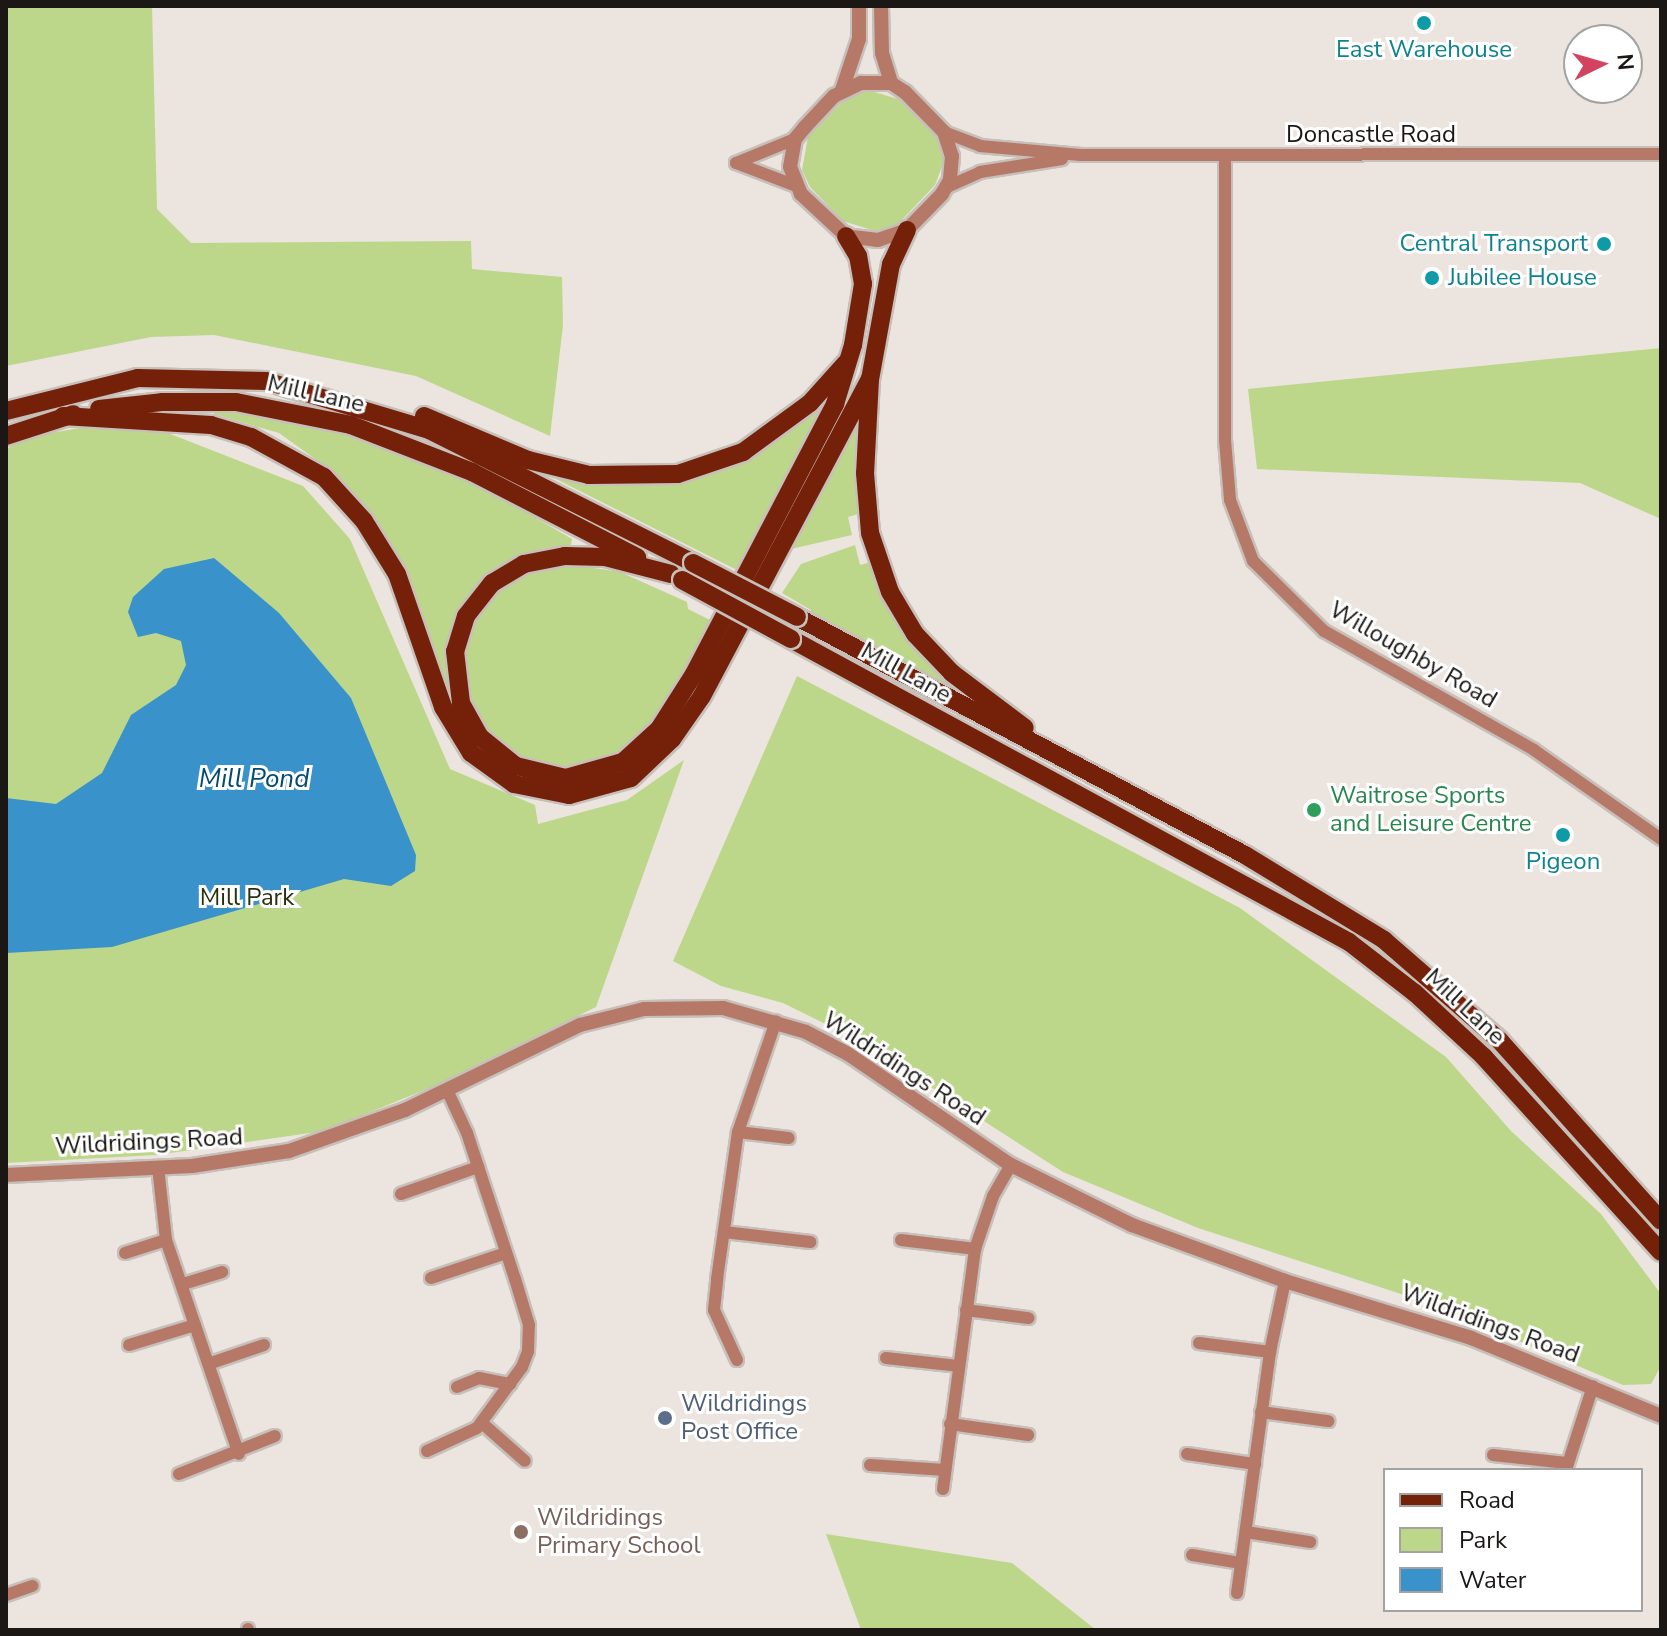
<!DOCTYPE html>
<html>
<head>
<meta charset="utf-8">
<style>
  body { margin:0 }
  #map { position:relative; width:1667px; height:1636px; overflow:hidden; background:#ece4de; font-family:"Nunito Sans",sans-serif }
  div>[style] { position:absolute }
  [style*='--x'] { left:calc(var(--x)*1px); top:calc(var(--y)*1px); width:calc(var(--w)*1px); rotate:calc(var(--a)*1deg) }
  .green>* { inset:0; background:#bcd789 }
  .water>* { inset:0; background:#3a92cb }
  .roads { filter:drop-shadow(2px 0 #c6bfba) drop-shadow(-2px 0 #c6bfba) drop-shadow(0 2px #c6bfba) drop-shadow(0 -2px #c6bfba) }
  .minor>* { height:12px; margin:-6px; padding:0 6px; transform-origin:6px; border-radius:6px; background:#b67968 }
  .tertiary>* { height:14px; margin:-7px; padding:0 7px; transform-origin:7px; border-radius:7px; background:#b67968 }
  .primary>* { height:18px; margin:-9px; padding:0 9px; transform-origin:9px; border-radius:9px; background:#752008 }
  .bridges { filter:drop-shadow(2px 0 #c6bfba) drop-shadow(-2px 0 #c6bfba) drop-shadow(0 2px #c6bfba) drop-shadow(0 -2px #c6bfba) }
  .primary-bridge>* { height:18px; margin:-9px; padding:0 9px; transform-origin:9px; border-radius:9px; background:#752008 }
  .dots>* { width:22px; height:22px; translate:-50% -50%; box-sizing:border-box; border:4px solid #fff; border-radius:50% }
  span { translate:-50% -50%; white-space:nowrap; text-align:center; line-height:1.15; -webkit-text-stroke:6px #fff; paint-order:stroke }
  .culture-label { font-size:24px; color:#0d838f }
  .right { translate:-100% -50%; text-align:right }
  .left { translate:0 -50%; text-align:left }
  .street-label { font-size:24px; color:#1a1715 }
  .leisure-label { font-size:24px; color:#27864d }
  .park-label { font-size:24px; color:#27320d }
  .service-label { font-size:24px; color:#4e5e75 }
  .education-label { font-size:24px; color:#785e54 }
  .water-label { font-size:26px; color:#034a70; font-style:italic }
  .frame { position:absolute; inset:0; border:8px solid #1a1715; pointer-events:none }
  .legend { position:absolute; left:1383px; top:1468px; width:260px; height:144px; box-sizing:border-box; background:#fff; border:2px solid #a3a2a1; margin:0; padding:10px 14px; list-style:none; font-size:24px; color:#1a1715 }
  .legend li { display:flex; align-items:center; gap:16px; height:40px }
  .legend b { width:40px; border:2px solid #a3a2a1 }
  .north { position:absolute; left:1563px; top:24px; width:80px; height:80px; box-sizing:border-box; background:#fff; border:2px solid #a3a2a1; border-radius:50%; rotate:85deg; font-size:22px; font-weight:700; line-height:32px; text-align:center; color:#1a1715 }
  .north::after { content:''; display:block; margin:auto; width:28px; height:36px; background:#d3435f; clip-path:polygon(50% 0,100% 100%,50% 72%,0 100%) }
</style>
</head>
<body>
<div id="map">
  <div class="green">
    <i style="clip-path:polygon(6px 6px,152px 6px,157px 209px,191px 243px,471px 241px,472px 269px,562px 277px,563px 325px,550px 436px,416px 376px,214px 335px,151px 337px,6px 366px)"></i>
    <i style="clip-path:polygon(864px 89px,898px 99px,936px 137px,944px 161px,935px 185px,899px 223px,878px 232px,843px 221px,810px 187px,802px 170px,808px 137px,841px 103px)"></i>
    <i style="clip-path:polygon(1661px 348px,1661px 519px,1580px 483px,1257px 469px,1248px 389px)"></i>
    <i style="clip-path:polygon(833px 389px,737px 570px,536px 469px,611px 482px,758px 449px,807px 416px)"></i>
    <i style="clip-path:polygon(214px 409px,277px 415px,387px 446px,462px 475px,572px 539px,571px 545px,541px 549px,495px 571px,470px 599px,452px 635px,447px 667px,456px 710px,474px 743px,500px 767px,535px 784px,568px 787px,601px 782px,653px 751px,691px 696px,683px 719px,645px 763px,621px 779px,592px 788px,548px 790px,495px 768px,454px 719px,408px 578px,370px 513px,325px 466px,279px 433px,214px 414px)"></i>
    <i style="clip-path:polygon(132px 419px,303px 486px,350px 539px,450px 769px,535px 805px,538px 824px,627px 800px,684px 760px,596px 1007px,439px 1084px,324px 1131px,156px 1155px,6px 1163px,6px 449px,33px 436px)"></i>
    <i style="clip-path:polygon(855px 423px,860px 426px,858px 514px,848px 517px,852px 535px,791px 549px)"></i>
    <i style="clip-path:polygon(855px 545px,860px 565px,871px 562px,881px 586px,986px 707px,809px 614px,811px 610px,782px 593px,801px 564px)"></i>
    <i style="clip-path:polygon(555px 562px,620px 572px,687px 602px,688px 609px,714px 622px,647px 736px,596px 770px,534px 768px,493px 743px,469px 705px,462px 661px,480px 609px,512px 578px)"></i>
    <i style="clip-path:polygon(797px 676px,1240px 908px,1446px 1057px,1511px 1131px,1601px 1214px,1661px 1294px,1661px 1366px,1651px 1384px,1623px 1385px,1429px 1303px,1198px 1228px,1063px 1172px,858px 1040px,783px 1003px,721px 986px,673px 961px)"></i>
    <i style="clip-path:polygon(826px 1534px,1012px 1563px,1096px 1630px,861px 1630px)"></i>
  </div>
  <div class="water">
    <i style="clip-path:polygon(214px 558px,279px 613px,351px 698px,416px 855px,415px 871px,391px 886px,344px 879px,112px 947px,6px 953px,6px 798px,56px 804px,102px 773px,131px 715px,176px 685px,186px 665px,181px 641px,156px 633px,138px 637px,128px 612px,133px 597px,164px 569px)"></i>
  </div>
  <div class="roads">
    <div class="minor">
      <i style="--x:944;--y:132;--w:39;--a:21"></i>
      <i style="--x:980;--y:146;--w:101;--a:5.1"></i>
      <i style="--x:1081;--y:155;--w:580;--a:-0.1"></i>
      <i style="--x:1225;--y:159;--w:281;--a:90"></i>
      <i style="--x:1225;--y:440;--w:60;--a:85.2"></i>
      <i style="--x:1230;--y:500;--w:65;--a:69.3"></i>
      <i style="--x:1253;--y:561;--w:100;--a:44.6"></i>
      <i style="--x:1324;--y:631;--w:241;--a:29.5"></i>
      <i style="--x:1534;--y:750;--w:155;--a:35"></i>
      <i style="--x:736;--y:163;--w:64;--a:-22.1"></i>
      <i style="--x:736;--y:163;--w:62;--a:20.8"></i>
      <i style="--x:947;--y:187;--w:36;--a:-24"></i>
      <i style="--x:980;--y:172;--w:83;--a:-9"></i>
      <i style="--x:738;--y:1132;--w:51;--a:6.7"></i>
      <i style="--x:158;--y:1167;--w:73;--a:83.7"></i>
      <i style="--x:166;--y:1240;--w:226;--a:71.2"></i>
      <i style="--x:401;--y:1194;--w:82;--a:-19.3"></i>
      <i style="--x:724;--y:1232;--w:87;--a:6.6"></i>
      <i style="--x:901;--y:1240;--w:75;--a:6.9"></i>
      <i style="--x:125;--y:1253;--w:43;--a:-17.6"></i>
      <i style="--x:431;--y:1278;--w:79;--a:-18.4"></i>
      <i style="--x:183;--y:1284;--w:41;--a:-17.1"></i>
      <i style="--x:966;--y:1310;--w:63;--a:7.4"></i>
      <i style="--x:1199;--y:1343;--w:72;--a:7.2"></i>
      <i style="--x:129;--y:1345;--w:69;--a:-16.9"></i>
      <i style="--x:886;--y:1358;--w:72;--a:6.3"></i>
      <i style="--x:737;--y:1360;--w:55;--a:-114.7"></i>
      <i style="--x:714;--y:1310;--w:31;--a:-84"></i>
      <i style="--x:717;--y:1279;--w:148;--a:-81.9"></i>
      <i style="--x:738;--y:1132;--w:117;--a:-71.1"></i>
      <i style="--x:211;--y:1363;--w:56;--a:-18.8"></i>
      <i style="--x:457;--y:1387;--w:24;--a:-22"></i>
      <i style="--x:479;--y:1378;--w:32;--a:11"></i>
      <i style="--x:1261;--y:1412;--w:68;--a:7.7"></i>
      <i style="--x:482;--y:1423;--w:57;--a:41.5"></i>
      <i style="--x:950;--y:1424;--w:79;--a:8"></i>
      <i style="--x:427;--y:1451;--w:55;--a:-24.7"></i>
      <i style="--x:477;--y:1428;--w:76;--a:-53.6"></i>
      <i style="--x:522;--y:1367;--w:17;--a:-69"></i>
      <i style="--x:528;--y:1351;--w:26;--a:-88"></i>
      <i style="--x:529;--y:1325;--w:48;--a:-106.9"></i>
      <i style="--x:515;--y:1279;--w:154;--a:-108.2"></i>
      <i style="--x:467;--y:1133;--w:47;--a:-114.9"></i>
      <i style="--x:1187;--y:1454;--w:69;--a:8.4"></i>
      <i style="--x:1493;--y:1455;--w:74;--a:6.2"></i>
      <i style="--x:870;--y:1465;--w:75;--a:3.8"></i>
      <i style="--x:1566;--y:1470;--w:88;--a:-72.2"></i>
      <i style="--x:179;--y:1474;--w:103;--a:-21.6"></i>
      <i style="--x:943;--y:1489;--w:242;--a:-82.4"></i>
      <i style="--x:975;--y:1249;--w:56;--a:-71.2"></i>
      <i style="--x:993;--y:1196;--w:36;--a:-60"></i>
      <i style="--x:1246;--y:1532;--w:65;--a:8.9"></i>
      <i style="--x:1192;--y:1555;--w:50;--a:9.3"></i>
      <i style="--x:1237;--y:1593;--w:243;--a:-82.2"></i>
      <i style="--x:1270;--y:1352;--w:73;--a:-78.1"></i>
      <i style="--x:6;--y:1595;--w:28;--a:-19"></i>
      <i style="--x:248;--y:1629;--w:1;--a:90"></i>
    </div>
    <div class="tertiary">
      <i style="--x:881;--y:6;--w:47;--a:88.8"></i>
      <i style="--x:882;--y:53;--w:31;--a:73"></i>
      <i style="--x:861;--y:83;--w:30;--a:0"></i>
      <i style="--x:891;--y:83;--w:17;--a:33"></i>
      <i style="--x:905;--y:92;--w:56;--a:45.7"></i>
      <i style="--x:944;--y:132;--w:25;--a:72"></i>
      <i style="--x:952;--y:156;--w:24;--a:95"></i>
      <i style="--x:950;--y:180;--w:16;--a:120"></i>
      <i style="--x:942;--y:194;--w:50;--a:134.2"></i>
      <i style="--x:907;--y:230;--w:31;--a:161"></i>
      <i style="--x:878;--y:240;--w:32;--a:-173"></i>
      <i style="--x:846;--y:236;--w:62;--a:-137"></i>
      <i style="--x:801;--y:194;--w:29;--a:-112"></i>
      <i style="--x:790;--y:167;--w:28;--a:-80"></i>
      <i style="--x:795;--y:139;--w:16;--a:-50"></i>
      <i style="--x:805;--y:127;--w:42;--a:-46.9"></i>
      <i style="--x:834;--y:96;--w:30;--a:-26"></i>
      <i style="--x:842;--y:90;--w:54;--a:-71.6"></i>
      <i style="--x:859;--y:39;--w:33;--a:-90"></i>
      <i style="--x:6;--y:1175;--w:186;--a:-2.8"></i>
      <i style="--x:192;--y:1166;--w:98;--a:-8.8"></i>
      <i style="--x:289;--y:1151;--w:123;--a:-19.5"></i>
      <i style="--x:405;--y:1110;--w:195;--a:-25.9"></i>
      <i style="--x:580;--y:1025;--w:66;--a:-14"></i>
      <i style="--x:644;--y:1009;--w:79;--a:-0.7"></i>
      <i style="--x:723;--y:1008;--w:86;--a:16.1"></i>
      <i style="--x:806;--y:1032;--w:47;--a:27.6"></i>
      <i style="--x:848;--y:1054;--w:197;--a:34.3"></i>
      <i style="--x:1011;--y:1165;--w:135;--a:26.4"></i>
      <i style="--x:1132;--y:1225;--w:163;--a:20.1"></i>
      <i style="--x:1285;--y:1281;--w:195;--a:17"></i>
      <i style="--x:1471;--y:1338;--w:205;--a:22.3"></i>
    </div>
    <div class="primary">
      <i style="--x:907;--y:230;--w:38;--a:115"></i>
      <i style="--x:891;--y:264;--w:117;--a:100.3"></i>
      <i style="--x:870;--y:379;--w:94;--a:93"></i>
      <i style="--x:865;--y:473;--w:60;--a:85.2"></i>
      <i style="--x:870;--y:533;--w:62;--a:71.3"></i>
      <i style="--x:890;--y:592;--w:49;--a:59.2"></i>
      <i style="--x:915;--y:634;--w:54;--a:46.5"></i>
      <i style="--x:952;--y:673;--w:91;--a:37"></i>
      <i style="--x:99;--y:409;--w:63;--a:-6.3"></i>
      <i style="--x:162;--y:402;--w:74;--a:0"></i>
      <i style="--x:236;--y:402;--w:117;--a:11.3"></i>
      <i style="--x:351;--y:425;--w:130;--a:21.2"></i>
      <i style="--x:472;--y:472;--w:186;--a:27.3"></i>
      <i style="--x:6;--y:411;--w:136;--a:-14"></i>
      <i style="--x:138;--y:378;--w:128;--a:1.3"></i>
      <i style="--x:266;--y:381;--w:170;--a:16.7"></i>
      <i style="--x:429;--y:430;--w:296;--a:26.7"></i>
      <i style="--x:63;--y:416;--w:148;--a:3.5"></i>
      <i style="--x:211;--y:425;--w:42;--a:16.7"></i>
      <i style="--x:251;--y:437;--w:83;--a:28.7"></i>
      <i style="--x:324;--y:477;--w:59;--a:47.7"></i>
      <i style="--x:364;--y:521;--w:62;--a:58.1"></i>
      <i style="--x:397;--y:574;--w:141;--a:70.9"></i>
      <i style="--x:443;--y:707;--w:54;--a:58.7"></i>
      <i style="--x:471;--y:753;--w:53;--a:35.8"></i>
      <i style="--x:514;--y:784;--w:56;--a:11.3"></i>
      <i style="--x:569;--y:795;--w:64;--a:-15.3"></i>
      <i style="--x:631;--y:778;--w:57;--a:-43.6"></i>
      <i style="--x:672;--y:739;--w:52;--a:-55.1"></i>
      <i style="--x:702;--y:696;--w:359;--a:-62.1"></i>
      <i style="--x:424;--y:416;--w:113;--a:22.9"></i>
      <i style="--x:528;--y:460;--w:63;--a:13.8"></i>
      <i style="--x:589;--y:475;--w:89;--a:-0.6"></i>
      <i style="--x:678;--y:474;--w:69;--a:-18.7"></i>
      <i style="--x:743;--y:452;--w:83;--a:-36.2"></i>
      <i style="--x:810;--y:403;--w:54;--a:-48"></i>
      <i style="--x:6;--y:436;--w:71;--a:-17.9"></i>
      <i style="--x:671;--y:574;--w:68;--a:-165.6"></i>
      <i style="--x:605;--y:557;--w:40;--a:-178.6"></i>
      <i style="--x:565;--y:556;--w:42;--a:169"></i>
      <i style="--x:524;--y:564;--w:37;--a:149"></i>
      <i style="--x:492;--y:583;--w:42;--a:128.2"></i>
      <i style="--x:466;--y:616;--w:37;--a:107"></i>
      <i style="--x:455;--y:651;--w:52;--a:83.4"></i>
      <i style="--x:461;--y:703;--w:39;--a:61"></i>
      <i style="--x:480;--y:737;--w:46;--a:38.9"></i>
      <i style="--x:516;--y:766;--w:51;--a:13.5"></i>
      <i style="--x:566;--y:778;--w:59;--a:-15.7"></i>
      <i style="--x:623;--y:762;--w:49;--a:-42.5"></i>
      <i style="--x:659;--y:729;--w:65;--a:-57.5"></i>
      <i style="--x:694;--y:674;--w:305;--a:-62.4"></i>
      <i style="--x:835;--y:404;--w:62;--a:-73"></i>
      <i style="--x:853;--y:345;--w:62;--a:-80.7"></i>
      <i style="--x:863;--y:284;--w:28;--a:-100"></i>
      <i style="--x:858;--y:256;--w:23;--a:-121"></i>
      <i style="--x:797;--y:617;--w:507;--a:27.98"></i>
      <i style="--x:1245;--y:855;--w:163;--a:31.4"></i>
      <i style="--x:1384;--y:940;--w:154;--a:41"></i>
      <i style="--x:1500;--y:1041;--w:241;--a:48.2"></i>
      <i style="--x:791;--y:639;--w:635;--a:28.5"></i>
      <i style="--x:1349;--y:942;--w:83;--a:37.7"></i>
      <i style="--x:1415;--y:993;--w:94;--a:42.8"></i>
      <i style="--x:1484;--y:1057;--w:263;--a:47.8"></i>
    </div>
  </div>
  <div class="bridges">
    <div class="primary-bridge">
      <i style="--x:693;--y:563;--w:117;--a:27.4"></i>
      <i style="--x:682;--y:580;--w:124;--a:28.4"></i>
    </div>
  </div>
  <div class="dots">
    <i style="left:1424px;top:23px;background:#0f9aa8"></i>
    <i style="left:1604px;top:244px;background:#0f9aa8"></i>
    <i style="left:1432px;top:278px;background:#0f9aa8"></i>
    <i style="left:1314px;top:810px;background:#2e9e5b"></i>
    <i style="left:1563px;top:835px;background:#0f9aa8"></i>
    <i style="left:665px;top:1418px;background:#5c6f8a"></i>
    <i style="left:521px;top:1532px;background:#8d6e63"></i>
  </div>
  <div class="culture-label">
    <span style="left:1424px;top:50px">East Warehouse</span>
    <span class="right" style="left:1588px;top:244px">Central Transport</span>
    <span class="left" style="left:1448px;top:278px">Jubilee House</span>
    <span style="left:1563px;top:862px">Pigeon</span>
  </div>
  <div class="street-label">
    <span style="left:1371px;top:135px">Doncastle Road</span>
    <span style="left:316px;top:394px;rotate:13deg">Mill Lane</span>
    <span style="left:1413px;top:655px;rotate:30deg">Willoughby Road</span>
    <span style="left:906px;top:673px;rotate:29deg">Mill Lane</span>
    <span style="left:1465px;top:1007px;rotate:43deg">Mill Lane</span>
    <span style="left:904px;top:1069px;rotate:33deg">Wildridings Road</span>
    <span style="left:149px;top:1142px;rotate:-3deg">Wildridings Road</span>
    <span style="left:1490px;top:1324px;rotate:20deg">Wildridings Road</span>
  </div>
  <div class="leisure-label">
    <span class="left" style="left:1330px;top:810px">Waitrose Sports<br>and Leisure Centre</span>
  </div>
  <div class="park-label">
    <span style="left:247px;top:898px">Mill Park</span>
  </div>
  <div class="service-label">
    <span class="left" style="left:681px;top:1418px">Wildridings<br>Post Office</span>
  </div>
  <div class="education-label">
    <span class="left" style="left:537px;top:1532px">Wildridings<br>Primary School</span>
  </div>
  <div class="water-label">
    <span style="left:254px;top:779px">Mill Pond</span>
  </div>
  <div class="frame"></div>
  <ul class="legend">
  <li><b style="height:10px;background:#752008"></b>Road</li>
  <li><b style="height:22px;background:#bcd789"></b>Park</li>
  <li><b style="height:22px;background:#3a92cb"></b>Water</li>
  </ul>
  <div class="north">N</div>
</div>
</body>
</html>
